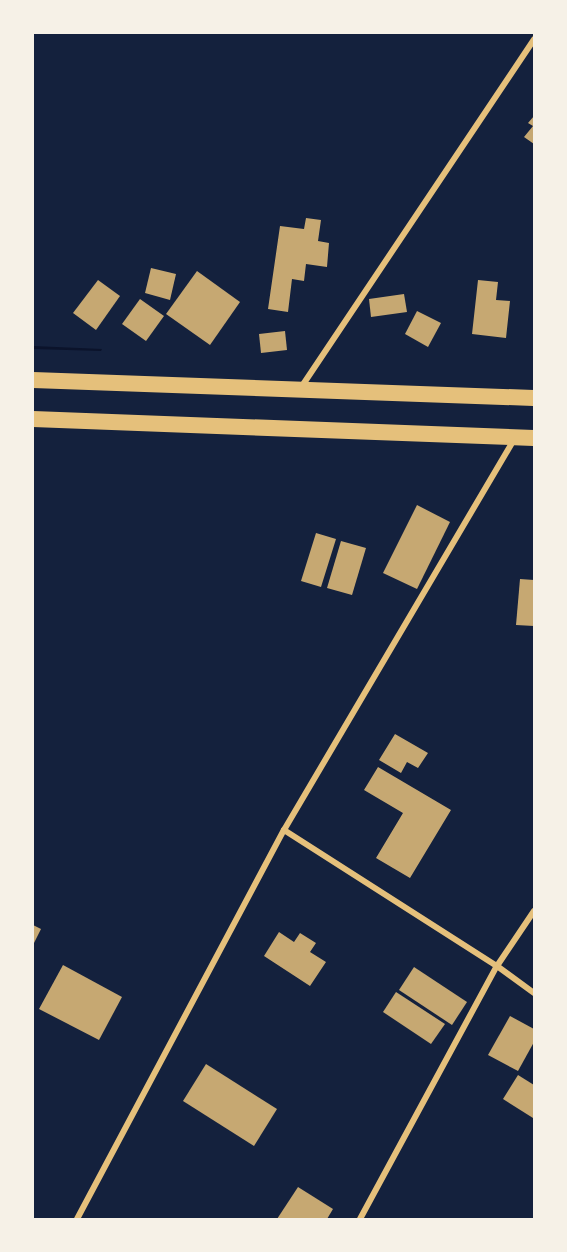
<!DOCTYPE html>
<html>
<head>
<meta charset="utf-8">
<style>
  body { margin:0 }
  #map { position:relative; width:567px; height:1252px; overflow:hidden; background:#14213d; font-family:Raleway,sans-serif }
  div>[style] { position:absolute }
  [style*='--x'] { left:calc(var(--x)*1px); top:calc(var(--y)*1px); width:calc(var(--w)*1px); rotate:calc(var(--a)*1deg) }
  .water>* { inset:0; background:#0b132b }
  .building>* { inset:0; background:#c6a872 }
  .minor>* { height:6px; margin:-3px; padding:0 3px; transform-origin:3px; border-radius:3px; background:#e5c07b }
  .trunk>* { height:16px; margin:-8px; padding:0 8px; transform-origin:8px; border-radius:8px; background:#e5c07b }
  span { translate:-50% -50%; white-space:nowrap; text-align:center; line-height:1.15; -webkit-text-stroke:6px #f6f1e7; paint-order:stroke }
  .frame { position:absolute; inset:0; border:34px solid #f6f1e7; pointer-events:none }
</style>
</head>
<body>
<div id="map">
  <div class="water">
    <i style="clip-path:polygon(33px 346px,102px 349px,101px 351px,33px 349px)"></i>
  </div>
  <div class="building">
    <i style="clip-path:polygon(534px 116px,534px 144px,524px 137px,533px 126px,528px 123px)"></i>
    <i style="clip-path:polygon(306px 218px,321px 220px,318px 241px,329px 243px,327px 267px,306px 264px,304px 281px,292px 279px,288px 312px,268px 309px,280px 226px,304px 229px)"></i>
    <i style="clip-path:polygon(151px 268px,176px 274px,170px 300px,145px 293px)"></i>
    <i style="clip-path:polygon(197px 271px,240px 302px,210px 345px,166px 314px)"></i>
    <i style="clip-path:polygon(98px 280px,120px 296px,96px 330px,73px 313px)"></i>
    <i style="clip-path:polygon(478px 280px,498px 282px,496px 300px,510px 301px,506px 338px,472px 334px)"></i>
    <i style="clip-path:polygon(404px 294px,407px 312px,371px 317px,369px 299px)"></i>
    <i style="clip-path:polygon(140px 299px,164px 316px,146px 341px,122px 324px)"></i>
    <i style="clip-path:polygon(417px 311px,441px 323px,428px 347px,405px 334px)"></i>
    <i style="clip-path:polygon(285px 331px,287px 350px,261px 353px,259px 334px)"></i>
    <i style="clip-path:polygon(417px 505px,450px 522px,417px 589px,383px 573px)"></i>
    <i style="clip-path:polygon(316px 533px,336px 539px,321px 587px,301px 581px)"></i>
    <i style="clip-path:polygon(341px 541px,366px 548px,352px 595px,327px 588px)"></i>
    <i style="clip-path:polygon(520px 579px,534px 580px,534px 626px,516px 625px)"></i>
    <i style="clip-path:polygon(395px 734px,428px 753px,418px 768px,407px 762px,401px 773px,379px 760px)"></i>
    <i style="clip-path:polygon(378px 767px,451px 810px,410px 878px,376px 858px,403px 813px,364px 790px)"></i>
    <i style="clip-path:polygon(33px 925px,41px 929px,33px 945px)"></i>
    <i style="clip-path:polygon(279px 932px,294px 942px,300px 933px,316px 943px,310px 952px,326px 962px,310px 986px,264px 956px)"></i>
    <i style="clip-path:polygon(63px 965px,122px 997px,99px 1040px,39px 1009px)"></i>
    <i style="clip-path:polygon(414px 967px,467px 1002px,452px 1025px,399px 990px)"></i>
    <i style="clip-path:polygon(396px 992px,445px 1024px,431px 1044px,383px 1012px)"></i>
    <i style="clip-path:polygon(510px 1016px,534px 1029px,534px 1042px,518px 1071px,488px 1055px)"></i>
    <i style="clip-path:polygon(206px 1064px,277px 1109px,254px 1146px,183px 1101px)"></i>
    <i style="clip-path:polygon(518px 1075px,534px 1085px,533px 1118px,503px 1099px)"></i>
    <i style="clip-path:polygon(298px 1187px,333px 1209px,327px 1219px,277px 1219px)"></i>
  </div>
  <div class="minor">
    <i style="--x:302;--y:386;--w:417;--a:-56.2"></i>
    <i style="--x:284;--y:830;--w:253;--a:32.6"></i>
    <i style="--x:497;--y:966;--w:46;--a:36.1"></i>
    <i style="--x:77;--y:1219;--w:441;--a:-62"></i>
    <i style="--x:284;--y:830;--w:455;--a:-59.5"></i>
    <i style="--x:360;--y:1219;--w:288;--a:-61.6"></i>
    <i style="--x:497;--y:966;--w:66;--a:-56.1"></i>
  </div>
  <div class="trunk">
    <i style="--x:33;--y:380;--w:501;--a:2.06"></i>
    <i style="--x:33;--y:419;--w:501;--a:2.17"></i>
  </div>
  <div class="frame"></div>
</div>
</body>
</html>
